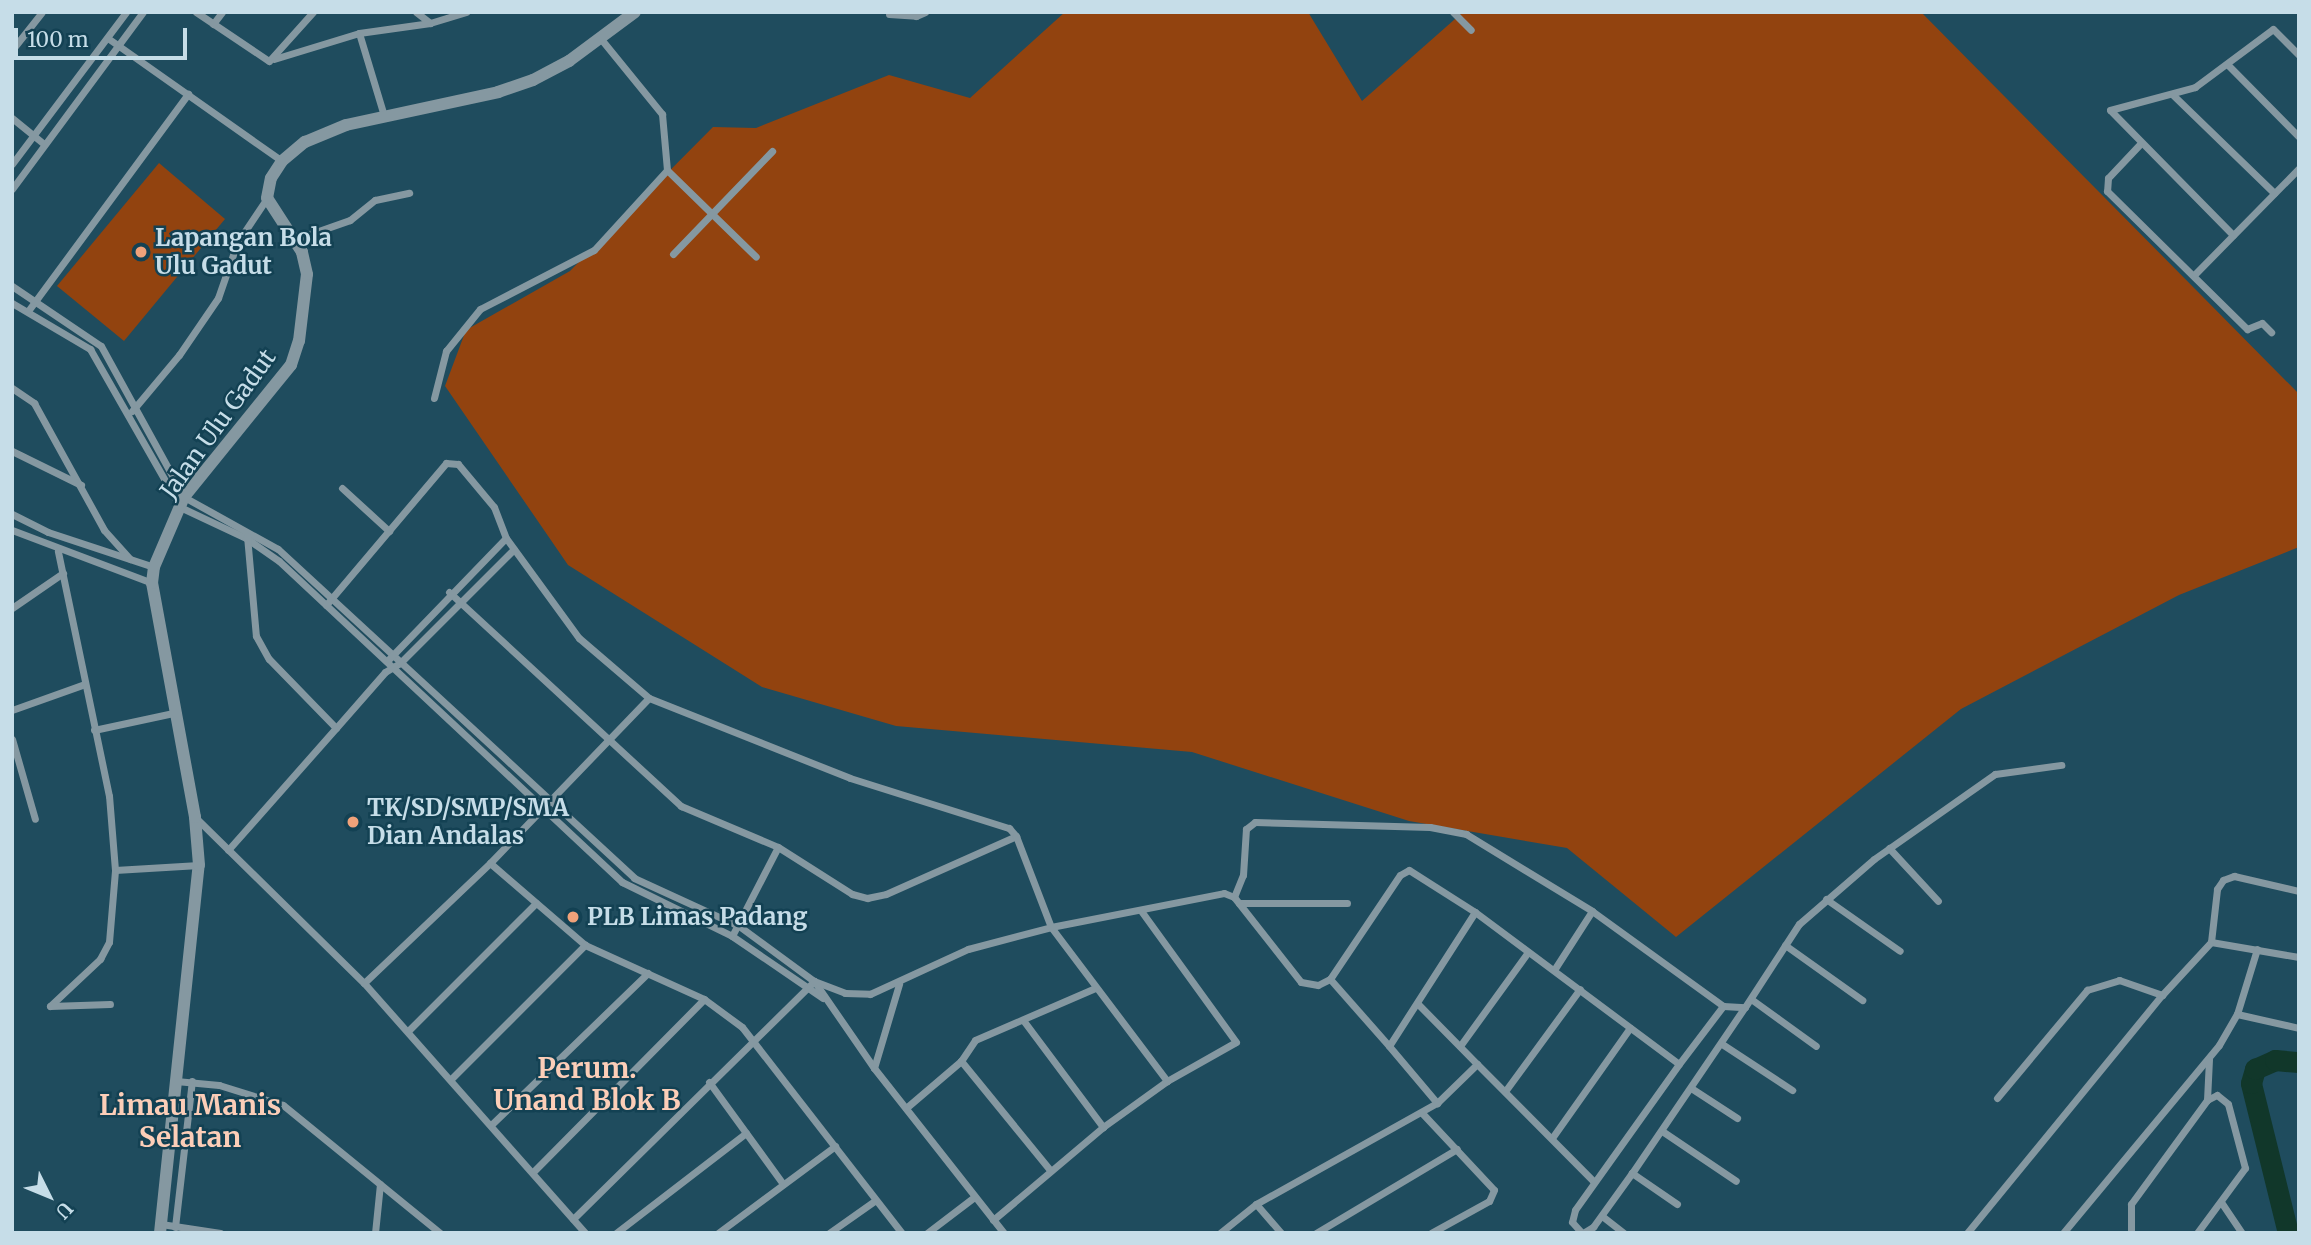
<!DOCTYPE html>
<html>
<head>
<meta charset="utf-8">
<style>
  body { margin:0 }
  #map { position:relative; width:2311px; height:1245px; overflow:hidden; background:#1f4c5e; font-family:Merriweather,serif }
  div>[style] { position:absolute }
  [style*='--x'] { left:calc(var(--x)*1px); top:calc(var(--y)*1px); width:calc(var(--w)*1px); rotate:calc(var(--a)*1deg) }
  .green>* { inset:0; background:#92430f }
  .river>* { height:21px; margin:-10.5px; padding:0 10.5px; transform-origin:10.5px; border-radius:10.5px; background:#11372a }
  .minor>* { height:7px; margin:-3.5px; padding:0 3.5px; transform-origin:3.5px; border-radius:3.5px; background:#8598a1 }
  .tertiary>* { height:12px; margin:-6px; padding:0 6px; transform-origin:6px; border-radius:6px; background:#8598a1 }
  .dots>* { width:19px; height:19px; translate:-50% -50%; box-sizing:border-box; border:4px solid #134153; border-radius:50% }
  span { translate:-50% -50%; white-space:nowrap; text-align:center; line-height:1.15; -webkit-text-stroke:5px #134153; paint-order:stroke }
  .poi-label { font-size:24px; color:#c6dde8; font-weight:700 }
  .left { translate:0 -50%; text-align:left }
  .street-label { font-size:24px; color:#c6dde8 }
  .quarter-label { font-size:28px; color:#fcceb8; font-weight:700 }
  .frame { position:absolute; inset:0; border:14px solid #c6dde8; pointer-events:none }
  .north { position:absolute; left:14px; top:1161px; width:70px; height:70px; -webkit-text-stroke:5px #134153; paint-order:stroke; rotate:133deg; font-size:19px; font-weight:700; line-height:28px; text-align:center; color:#c6dde8 }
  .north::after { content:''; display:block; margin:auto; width:24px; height:32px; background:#c6dde8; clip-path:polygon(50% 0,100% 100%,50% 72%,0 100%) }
  .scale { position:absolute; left:14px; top:28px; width:173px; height:32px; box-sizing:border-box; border:4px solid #c6dde8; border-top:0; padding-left:9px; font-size:21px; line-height:24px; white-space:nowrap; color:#c6dde8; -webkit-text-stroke:5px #134153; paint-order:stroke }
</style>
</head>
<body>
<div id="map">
  <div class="green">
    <i style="clip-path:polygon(1065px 12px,1308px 12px,1362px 101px,1463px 12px,1921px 12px,2299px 394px,2299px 547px,2179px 595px,1961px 709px,1676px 937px,1567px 848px,1409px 821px,1192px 752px,896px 726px,762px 687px,568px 565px,445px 386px,466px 330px,570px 271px,713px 127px,756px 128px,889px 75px,970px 98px)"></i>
    <i style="clip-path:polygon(159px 163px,225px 219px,124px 341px,57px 286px)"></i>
  </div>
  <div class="river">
    <i style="--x:2288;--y:1233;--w:154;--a:-103.9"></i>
    <i style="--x:2251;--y:1083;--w:15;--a:-74"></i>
    <i style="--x:2255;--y:1069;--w:22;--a:-24"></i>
    <i style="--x:2275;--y:1060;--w:24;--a:5"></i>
  </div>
  <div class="minor">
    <i style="--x:196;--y:12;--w:88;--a:33.9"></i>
    <i style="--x:269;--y:61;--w:66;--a:-48.1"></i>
    <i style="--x:416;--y:12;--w:18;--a:38"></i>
    <i style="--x:1453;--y:12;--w:25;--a:45"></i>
    <i style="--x:889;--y:14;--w:27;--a:4"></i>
    <i style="--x:916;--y:16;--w:10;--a:-24"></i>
    <i style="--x:213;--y:24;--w:15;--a:-53"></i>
    <i style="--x:359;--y:33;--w:87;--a:73.2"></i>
    <i style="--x:109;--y:39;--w:212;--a:35.2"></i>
    <i style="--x:601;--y:39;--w:97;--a:50.9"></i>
    <i style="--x:662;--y:114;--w:56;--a:84.9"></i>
    <i style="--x:667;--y:170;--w:124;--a:44.3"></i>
    <i style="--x:12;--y:50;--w:48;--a:-51.7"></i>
    <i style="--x:274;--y:59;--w:89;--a:-17"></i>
    <i style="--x:359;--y:33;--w:72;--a:-8"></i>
    <i style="--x:430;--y:23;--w:38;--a:-17"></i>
    <i style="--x:2228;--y:65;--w:101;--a:45.4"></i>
    <i style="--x:2173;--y:95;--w:141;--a:44.1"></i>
    <i style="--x:12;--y:118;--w:41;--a:39.1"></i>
    <i style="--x:2141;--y:143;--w:48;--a:133.3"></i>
    <i style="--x:2108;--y:178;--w:13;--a:94"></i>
    <i style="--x:2107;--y:191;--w:197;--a:44.6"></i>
    <i style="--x:2247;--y:329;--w:16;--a:-22"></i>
    <i style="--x:2262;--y:323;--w:13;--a:45"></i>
    <i style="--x:12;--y:164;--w:190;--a:-53.1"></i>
    <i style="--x:12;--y:189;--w:220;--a:-53.5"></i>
    <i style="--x:2233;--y:235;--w:175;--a:-134.5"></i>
    <i style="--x:2110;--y:110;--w:88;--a:-15.1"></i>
    <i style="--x:2195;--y:87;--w:97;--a:-36.6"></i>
    <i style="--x:2273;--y:29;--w:37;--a:45"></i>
    <i style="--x:293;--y:240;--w:60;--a:-19.3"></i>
    <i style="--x:350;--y:220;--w:32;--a:-39"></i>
    <i style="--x:375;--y:200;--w:35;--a:-12"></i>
    <i style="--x:673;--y:254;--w:143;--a:-46.1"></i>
    <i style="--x:2195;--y:274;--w:148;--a:-45.5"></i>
    <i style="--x:12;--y:286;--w:107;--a:34"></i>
    <i style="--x:101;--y:346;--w:172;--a:61.2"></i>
    <i style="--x:184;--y:497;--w:107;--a:29"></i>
    <i style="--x:278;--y:549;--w:485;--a:42.7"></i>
    <i style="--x:634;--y:878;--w:115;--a:24.6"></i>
    <i style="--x:739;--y:926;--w:93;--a:36.3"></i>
    <i style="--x:814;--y:981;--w:106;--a:55.4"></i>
    <i style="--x:874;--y:1068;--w:210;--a:51.8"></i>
    <i style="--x:12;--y:303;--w:91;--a:30.5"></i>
    <i style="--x:90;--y:349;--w:182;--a:60.3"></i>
    <i style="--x:180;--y:507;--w:73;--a:25.2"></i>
    <i style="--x:246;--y:538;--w:40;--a:34.9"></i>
    <i style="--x:279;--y:561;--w:470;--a:43.1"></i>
    <i style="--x:622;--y:882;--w:123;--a:26.1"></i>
    <i style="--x:732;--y:936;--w:110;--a:34.3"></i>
    <i style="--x:28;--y:311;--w:270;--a:-53.6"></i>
    <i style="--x:12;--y:388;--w:27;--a:34"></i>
    <i style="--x:34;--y:403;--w:145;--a:61.1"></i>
    <i style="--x:104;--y:530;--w:39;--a:48"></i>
    <i style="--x:434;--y:398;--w:49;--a:-75.7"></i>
    <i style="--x:446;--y:351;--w:54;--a:-51"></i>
    <i style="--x:480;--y:309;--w:128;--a:-27.4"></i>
    <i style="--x:594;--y:250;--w:108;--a:-47.6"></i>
    <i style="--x:132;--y:411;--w:73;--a:-50"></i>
    <i style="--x:179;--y:355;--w:69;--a:-55.6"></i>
    <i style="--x:218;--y:298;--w:58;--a:-70.9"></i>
    <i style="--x:237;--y:243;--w:54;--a:-56.3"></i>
    <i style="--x:12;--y:451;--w:77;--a:26.2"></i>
    <i style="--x:342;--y:488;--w:64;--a:42.5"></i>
    <i style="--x:12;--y:514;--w:40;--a:26.6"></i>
    <i style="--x:48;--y:532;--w:112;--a:18.3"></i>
    <i style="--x:12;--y:530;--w:150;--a:20.7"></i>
    <i style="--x:247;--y:536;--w:100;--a:84.9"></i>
    <i style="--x:256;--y:636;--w:26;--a:61"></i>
    <i style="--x:269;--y:659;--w:96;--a:45.8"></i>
    <i style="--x:336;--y:728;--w:74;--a:-48.8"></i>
    <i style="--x:385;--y:672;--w:17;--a:-31"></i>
    <i style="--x:400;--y:663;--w:161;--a:-45"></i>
    <i style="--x:449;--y:592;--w:316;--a:42.7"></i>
    <i style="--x:681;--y:806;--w:105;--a:22.9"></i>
    <i style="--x:778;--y:847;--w:88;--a:32.4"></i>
    <i style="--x:852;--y:894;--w:16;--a:15"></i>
    <i style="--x:867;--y:898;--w:19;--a:-12"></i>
    <i style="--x:886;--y:894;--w:142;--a:-24"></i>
    <i style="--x:326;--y:605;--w:186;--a:-49.8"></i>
    <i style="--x:446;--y:463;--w:12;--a:5"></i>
    <i style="--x:458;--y:464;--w:56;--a:50.1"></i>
    <i style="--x:494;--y:507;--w:33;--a:69"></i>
    <i style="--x:506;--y:538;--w:124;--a:53.9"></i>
    <i style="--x:579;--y:638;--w:92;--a:40.6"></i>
    <i style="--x:649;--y:698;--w:216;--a:21.7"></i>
    <i style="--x:850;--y:778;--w:167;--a:17.5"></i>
    <i style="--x:1009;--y:828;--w:11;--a:49"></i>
    <i style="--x:1016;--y:836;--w:97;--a:69"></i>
    <i style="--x:1051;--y:927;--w:193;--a:53"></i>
    <i style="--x:12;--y:608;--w:62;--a:-34.5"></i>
    <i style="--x:389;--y:659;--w:168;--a:-46"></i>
    <i style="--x:12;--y:710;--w:77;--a:-19.6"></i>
    <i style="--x:94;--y:730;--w:81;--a:-12.1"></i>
    <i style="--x:12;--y:739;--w:83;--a:74"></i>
    <i style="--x:196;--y:818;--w:235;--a:44.5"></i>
    <i style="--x:364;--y:983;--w:334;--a:48.5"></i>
    <i style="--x:1889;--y:848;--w:72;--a:47.2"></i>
    <i style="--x:228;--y:850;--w:163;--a:-48.5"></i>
    <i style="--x:490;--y:863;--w:125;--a:40.8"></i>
    <i style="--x:585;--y:945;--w:131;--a:24.4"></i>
    <i style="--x:704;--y:999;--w:47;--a:36.4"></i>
    <i style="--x:742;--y:1027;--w:261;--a:52.2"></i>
    <i style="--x:115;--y:870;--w:84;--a:-3.4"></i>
    <i style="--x:1234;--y:897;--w:24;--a:-68"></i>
    <i style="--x:1243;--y:875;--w:46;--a:-86.3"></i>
    <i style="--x:1246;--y:829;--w:11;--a:-38"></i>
    <i style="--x:1255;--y:822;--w:175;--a:1.6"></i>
    <i style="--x:1430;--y:827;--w:37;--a:11"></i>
    <i style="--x:1466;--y:834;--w:148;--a:31.4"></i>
    <i style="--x:1592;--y:911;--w:162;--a:35.9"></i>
    <i style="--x:1826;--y:899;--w:90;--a:35.1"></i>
    <i style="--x:1239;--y:903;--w:108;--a:0"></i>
    <i style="--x:1475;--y:912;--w:159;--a:122.7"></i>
    <i style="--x:1389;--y:1046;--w:75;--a:49.9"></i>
    <i style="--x:1437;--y:1103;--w:56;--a:-44.3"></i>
    <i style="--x:1477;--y:1064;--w:166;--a:45.2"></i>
    <i style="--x:732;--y:936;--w:100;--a:-62.7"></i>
    <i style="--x:2211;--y:942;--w:53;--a:-83.5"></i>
    <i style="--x:2217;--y:889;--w:11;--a:-56"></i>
    <i style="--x:2223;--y:880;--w:12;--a:-20"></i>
    <i style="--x:2234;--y:876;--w:67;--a:13"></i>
    <i style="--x:1785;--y:945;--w:95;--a:35.5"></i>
    <i style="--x:1554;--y:970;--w:70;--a:-57.2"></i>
    <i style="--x:1330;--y:979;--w:89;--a:48.6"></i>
    <i style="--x:364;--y:983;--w:174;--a:-43.6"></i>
    <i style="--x:490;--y:863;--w:229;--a:-46.1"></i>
    <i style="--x:1751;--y:999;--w:80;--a:35.9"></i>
    <i style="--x:1418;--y:1004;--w:84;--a:45.5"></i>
    <i style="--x:50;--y:1006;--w:69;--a:-43.2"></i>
    <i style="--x:100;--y:959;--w:19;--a:-62"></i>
    <i style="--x:109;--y:942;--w:72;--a:-85.2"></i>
    <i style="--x:115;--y:870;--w:74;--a:-94.6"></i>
    <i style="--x:109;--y:796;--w:250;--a:-101.8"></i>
    <i style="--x:50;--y:1006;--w:60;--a:-1.9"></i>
    <i style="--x:2237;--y:1014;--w:64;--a:12.7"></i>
    <i style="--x:1023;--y:1020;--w:134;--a:53.2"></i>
    <i style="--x:408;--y:1031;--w:181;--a:-45"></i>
    <i style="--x:1722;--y:1044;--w:84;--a:33.3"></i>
    <i style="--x:1460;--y:1046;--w:116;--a:-54.1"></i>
    <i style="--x:1679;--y:1064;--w:73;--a:-52.8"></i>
    <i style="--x:1723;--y:1006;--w:22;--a:3"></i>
    <i style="--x:1745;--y:1007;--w:99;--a:-57"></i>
    <i style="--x:1799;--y:924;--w:99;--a:-40.9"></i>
    <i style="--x:1874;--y:859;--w:148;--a:-35.1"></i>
    <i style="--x:1995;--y:774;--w:67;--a:-7.8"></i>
    <i style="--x:874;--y:1068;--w:88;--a:-73.4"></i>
    <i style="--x:451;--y:1079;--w:190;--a:-45"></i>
    <i style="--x:176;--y:1081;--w:43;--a:5.3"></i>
    <i style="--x:219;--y:1085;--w:67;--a:17.4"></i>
    <i style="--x:283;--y:1105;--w:203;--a:39.2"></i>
    <i style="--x:709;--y:1082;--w:126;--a:54"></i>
    <i style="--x:1691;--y:1088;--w:55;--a:33.1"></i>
    <i style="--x:1506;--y:1090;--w:125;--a:-53.8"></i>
    <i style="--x:1997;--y:1098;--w:141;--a:-50.2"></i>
    <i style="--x:2087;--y:990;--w:34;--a:-17"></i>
    <i style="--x:2119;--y:980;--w:46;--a:19.2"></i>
    <i style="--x:2207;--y:1100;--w:41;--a:-87.2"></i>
    <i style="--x:906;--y:1108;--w:72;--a:-40.5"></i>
    <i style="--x:1422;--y:1113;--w:105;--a:46.9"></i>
    <i style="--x:1494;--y:1190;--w:12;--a:114"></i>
    <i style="--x:1489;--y:1201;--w:66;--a:151.1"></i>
    <i style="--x:492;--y:1124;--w:217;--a:-44.1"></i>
    <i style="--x:1662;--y:1131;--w:89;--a:34"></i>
    <i style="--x:1552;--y:1138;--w:135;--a:-54.7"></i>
    <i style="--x:1050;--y:1170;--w:141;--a:-129.2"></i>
    <i style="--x:961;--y:1061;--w:25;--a:-56"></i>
    <i style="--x:975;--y:1040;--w:131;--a:-23.4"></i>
    <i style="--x:533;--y:1172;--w:243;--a:-45.3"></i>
    <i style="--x:2221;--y:1202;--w:37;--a:56"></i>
    <i style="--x:1256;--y:1204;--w:38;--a:49"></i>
    <i style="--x:1677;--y:1204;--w:55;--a:-145.4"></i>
    <i style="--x:1632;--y:1173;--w:201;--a:-55.8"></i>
    <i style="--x:1602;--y:1216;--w:28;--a:38"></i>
    <i style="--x:573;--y:1219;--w:339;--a:-44.6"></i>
    <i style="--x:814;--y:981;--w:33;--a:21"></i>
    <i style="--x:845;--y:993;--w:25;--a:2"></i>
    <i style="--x:870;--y:994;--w:108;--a:-24.7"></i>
    <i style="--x:968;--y:949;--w:86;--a:-14.8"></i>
    <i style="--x:1051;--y:927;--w:176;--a:-11.1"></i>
    <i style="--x:1224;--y:893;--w:11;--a:22"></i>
    <i style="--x:1234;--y:897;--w:108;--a:51.8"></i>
    <i style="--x:1301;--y:982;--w:17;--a:10"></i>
    <i style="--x:1318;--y:985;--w:13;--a:-27"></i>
    <i style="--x:1330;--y:979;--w:125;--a:-56.1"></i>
    <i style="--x:1400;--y:875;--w:10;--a:-29"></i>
    <i style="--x:1409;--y:870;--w:78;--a:32.5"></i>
    <i style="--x:1475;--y:912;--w:254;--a:36.7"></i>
    <i style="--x:1679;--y:1064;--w:179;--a:125.5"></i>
    <i style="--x:1575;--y:1210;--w:12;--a:104"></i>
    <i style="--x:1572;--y:1222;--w:15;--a:48"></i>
    <i style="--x:993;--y:1220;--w:144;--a:-40.2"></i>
    <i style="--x:1103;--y:1127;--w:79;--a:-35.7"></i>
    <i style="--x:1167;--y:1081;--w:79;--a:-29.5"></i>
    <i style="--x:1236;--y:1042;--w:162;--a:-125.9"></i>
    <i style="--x:161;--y:1224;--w:60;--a:8.7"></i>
    <i style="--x:175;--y:1227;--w:147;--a:-83.4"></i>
    <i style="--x:375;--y:1233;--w:49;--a:-84.2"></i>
    <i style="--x:616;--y:1233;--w:164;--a:-37.6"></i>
    <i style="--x:718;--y:1233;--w:146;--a:-36.6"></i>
    <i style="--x:829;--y:1233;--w:57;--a:-35.1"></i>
    <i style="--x:927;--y:1233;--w:58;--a:-37.3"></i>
    <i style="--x:1220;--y:1233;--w:46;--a:-38.9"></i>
    <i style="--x:1256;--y:1204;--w:207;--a:-29.2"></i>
    <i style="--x:1316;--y:1233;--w:164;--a:-30.8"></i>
    <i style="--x:1583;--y:1233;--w:12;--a:-31"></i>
    <i style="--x:1593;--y:1227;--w:67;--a:-54.2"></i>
    <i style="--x:1967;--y:1233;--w:308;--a:-50.7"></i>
    <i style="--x:2162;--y:995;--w:72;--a:-47.2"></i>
    <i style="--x:2211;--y:942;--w:89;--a:9.7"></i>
    <i style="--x:2063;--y:1233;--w:244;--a:-50.3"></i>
    <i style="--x:2219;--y:1045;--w:36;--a:-60"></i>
    <i style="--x:2237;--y:1014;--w:68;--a:-72.9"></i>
    <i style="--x:2131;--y:1233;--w:29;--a:-90"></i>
    <i style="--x:2131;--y:1204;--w:129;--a:-53.8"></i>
    <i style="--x:2207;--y:1100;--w:11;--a:-27"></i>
    <i style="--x:2217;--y:1095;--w:14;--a:39"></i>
    <i style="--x:2228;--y:1104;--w:66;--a:75.1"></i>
    <i style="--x:2245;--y:1168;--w:81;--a:126.4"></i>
  </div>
  <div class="tertiary">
    <i style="--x:160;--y:1233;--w:370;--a:-84"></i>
    <i style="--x:199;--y:865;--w:48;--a:-94.8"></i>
    <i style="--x:195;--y:817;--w:238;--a:-100.4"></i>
    <i style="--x:152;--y:583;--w:16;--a:-83"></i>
    <i style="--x:154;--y:567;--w:76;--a:-66.8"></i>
    <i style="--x:184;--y:497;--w:170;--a:-51"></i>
    <i style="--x:291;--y:365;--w:25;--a:-72"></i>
    <i style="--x:299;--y:341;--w:67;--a:-83.2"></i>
    <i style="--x:307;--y:274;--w:23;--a:-103"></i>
    <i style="--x:302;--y:252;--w:64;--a:-122.9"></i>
    <i style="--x:267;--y:198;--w:20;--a:-79"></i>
    <i style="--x:271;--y:178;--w:20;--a:-57"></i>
    <i style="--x:282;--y:161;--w:30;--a:-40"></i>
    <i style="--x:305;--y:142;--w:44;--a:-22.5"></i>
    <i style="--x:346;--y:125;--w:156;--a:-12.2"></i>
    <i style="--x:498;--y:92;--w:37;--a:-19"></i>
    <i style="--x:533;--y:80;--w:41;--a:-27.8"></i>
    <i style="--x:569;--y:61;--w:82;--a:-36.6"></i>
  </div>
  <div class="dots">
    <i style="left:141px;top:252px;background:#f0a27a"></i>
    <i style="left:353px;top:822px;background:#f0a27a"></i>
    <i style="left:573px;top:917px;background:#f0a27a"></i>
  </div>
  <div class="poi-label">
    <span class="left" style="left:155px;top:252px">Lapangan Bola<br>Ulu Gadut</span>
    <span class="left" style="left:367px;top:822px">TK/SD/SMP/SMA<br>Dian Andalas</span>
    <span class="left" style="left:587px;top:917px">PLB Limas Padang</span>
  </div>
  <div class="street-label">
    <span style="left:218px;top:424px;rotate:-54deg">Jalan Ulu Gadut</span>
  </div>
  <div class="quarter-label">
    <span style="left:587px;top:1084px">Perum.<br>Unand Blok B</span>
    <span style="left:190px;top:1121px">Limau Manis<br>Selatan</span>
  </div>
  <div class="frame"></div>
  <div class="north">U</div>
  <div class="scale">100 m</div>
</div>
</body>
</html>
